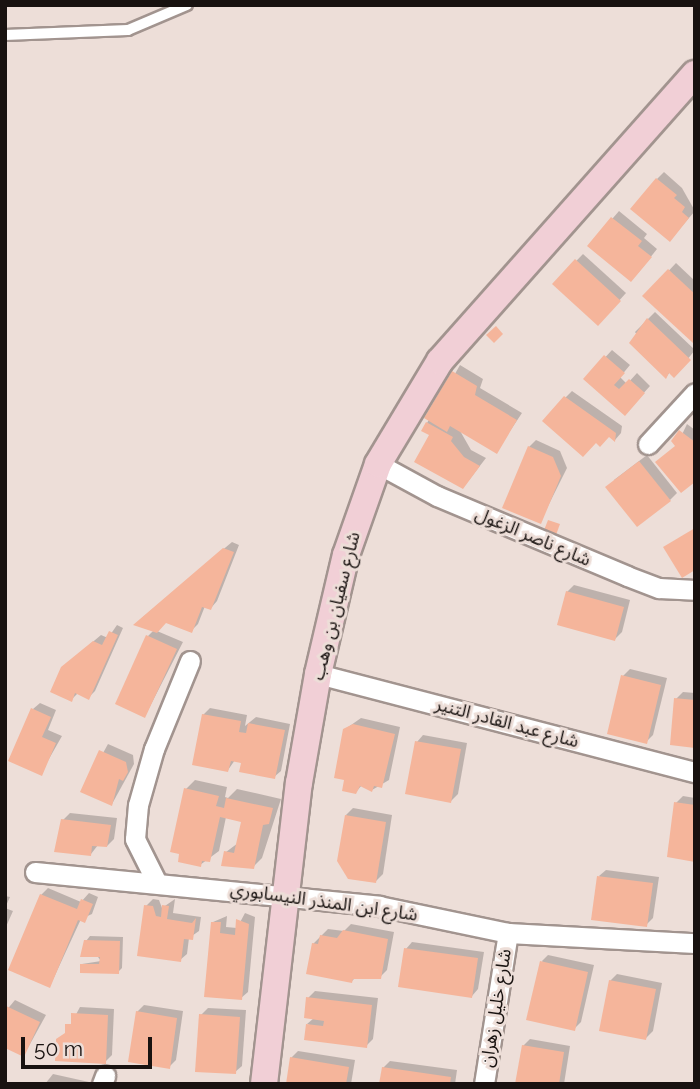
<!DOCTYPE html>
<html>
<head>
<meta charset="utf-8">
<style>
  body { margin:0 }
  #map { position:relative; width:700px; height:1089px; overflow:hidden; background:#edded8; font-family:Raleway,"Noto Sans Arabic",sans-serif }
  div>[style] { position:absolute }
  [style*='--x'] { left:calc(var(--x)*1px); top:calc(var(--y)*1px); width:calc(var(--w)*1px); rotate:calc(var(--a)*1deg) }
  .shadow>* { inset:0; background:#0003 }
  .building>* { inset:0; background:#f5b59b }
  .roads { filter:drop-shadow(2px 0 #a2948f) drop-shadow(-2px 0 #a2948f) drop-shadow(0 2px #a2948f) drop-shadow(0 -2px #a2948f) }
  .lane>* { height:10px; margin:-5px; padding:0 5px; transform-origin:5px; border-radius:5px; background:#fff }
  .street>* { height:19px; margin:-9.5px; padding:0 9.5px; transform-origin:9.5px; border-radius:9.5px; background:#fff }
  .secondary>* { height:26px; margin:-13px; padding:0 13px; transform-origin:13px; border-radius:13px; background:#f1cfd6 }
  span { translate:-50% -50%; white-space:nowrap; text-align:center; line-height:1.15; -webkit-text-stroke:6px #edded8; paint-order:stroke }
  .street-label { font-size:18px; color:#181210 }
  .frame { position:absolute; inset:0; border:7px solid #181210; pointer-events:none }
  .scale { position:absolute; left:21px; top:1037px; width:131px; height:32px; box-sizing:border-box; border:4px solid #181210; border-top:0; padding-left:9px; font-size:21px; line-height:24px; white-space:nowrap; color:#181210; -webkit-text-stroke:5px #edded8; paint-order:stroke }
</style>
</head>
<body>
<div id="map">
  <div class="shadow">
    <i style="clip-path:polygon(664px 172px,682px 188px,695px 211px,676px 233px,657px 179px)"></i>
    <i style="clip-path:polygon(619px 211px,647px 234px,644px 238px,657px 249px,638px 273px,589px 246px)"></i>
    <i style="clip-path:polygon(583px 254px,626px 293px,598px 324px,554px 284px)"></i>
    <i style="clip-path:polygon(676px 263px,695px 281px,693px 341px,645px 296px)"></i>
    <i style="clip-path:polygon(655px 312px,695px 350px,674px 376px,670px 372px,666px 377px,635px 332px)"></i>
    <i style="clip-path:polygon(612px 350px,630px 365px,620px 377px,627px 384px,637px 373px,650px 386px,631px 407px,586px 378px)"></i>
    <i style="clip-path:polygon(460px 365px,483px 379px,480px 388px,522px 413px,496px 452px,459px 429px,471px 450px,486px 458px,469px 480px,431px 435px,427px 423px)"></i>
    <i style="clip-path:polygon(572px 391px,622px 426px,621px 433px,615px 440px,609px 435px,596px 441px,565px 398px)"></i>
    <i style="clip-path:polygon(687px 424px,695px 430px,695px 480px,677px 445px)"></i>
    <i style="clip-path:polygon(536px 440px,560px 451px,567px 468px,540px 522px,529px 447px)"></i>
    <i style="clip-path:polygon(647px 455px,677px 493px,670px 500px,614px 480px)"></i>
    <i style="clip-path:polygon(232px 542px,239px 545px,217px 601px,211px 608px,205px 606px,198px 624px,191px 631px,166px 621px,157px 631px,183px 642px,145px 716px,148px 636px,154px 630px,142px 618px)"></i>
    <i style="clip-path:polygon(574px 585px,630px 600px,622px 632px,615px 639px,567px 592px)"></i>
    <i style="clip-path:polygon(117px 625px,123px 628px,95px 691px,88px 698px,78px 693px,71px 700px,70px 661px,101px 635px,108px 638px)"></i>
    <i style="clip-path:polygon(630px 669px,667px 678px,653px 735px,646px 742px,623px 676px)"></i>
    <i style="clip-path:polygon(683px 692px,695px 693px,695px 746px,676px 699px)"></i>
    <i style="clip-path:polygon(40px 703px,56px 710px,48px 730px,62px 736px,41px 773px,33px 709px)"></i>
    <i style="clip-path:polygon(210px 708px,247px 715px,245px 726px,256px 717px,290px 724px,281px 771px,274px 777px,235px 760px,228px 770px,203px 715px)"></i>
    <i style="clip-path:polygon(361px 718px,400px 727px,389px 780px,372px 790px,362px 785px,356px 792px,344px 730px)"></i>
    <i style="clip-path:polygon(423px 735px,467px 743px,458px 794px,451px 801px,417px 742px)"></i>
    <i style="clip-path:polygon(108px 744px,133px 755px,134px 764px,112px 804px,82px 791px)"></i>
    <i style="clip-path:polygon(195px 780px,227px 787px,225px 797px,228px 798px,237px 789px,281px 799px,262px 858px,253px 867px,226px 852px,238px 843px,243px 821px,226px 817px,219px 851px,200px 865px,186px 789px)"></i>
    <i style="clip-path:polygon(683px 796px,695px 798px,695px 860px,676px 803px)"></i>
    <i style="clip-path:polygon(353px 808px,392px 815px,383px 874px,376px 881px,346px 815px)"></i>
    <i style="clip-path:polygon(70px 813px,117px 818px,114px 839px,107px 846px,98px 845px,91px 854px,63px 820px)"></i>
    <i style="clip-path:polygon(606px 870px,659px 877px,653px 918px,646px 925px,599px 876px)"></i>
    <i style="clip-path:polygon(48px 888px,81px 902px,89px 893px,98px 897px,92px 914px,81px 919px,50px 986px,41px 895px)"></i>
    <i style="clip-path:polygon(5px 896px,10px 897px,5px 908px,13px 911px,5px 929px)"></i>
    <i style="clip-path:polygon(153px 899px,159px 900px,162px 908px,175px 899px,173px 913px,201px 917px,199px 931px,189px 938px,187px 954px,180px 960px,146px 906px)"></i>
    <i style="clip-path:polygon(245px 913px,255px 917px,248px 992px,241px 998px,213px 922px,227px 916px,226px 927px,237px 928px)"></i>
    <i style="clip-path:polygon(351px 924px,394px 932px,387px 970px,380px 977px,356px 977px,352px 981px,313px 944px,328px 929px,344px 931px)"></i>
    <i style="clip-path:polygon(90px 936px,123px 937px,122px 968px,118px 972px,82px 964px,101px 961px,86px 941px)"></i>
    <i style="clip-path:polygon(412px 942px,484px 952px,478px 989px,472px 996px,406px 949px)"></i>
    <i style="clip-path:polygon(548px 955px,594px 965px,581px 1022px,574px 1029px,542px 961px)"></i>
    <i style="clip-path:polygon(617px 974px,662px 983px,653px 1031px,646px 1038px,610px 981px)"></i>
    <i style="clip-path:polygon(315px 991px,378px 998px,373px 1039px,366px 1046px,307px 1024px,314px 1018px,308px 998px)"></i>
    <i style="clip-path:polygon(15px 1000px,46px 1015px,24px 1055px,5px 1046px,5px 1012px)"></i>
    <i style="clip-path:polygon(144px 1005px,183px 1011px,176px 1060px,169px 1067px,137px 1012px)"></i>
    <i style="clip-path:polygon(80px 1007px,114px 1009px,112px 1055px,105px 1062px,67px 1031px)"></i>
    <i style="clip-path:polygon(208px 1008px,246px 1010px,242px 1066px,235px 1072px,201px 1015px)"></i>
    <i style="clip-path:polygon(530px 1039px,570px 1046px,564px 1084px,517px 1084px,523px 1046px)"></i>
    <i style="clip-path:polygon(298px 1051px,355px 1060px,351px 1084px,287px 1084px,291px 1058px)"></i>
    <i style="clip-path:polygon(390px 1061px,457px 1070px,455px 1084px,381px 1084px,383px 1068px)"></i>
    <i style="clip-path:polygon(53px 1074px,89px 1082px,88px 1084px,45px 1084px)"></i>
  </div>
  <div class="building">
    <i style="clip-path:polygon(656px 178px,677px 195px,674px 198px,685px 207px,682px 212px,689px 218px,670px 242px,630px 209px)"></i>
    <i style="clip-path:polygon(611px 217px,642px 241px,638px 246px,652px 257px,631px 282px,587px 246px)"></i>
    <i style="clip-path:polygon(575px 259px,621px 301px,598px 326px,552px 284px)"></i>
    <i style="clip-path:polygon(668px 269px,695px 294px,693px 343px,642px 296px)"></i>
    <i style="clip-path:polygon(647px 318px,691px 360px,674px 378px,669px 373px,666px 379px,629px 343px)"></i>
    <i style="clip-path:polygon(496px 326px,503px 334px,494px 343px,486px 335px)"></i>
    <i style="clip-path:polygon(604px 355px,625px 373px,614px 385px,619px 389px,629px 379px,645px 393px,625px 416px,583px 379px)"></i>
    <i style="clip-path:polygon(452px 371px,477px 386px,475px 395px,517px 420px,497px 454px,450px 426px,447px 432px,424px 418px)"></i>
    <i style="clip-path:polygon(564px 396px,616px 433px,615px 442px,609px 437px,600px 447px,596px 443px,583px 457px,542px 421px)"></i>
    <i style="clip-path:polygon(426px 422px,453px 437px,451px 441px,464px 457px,480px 466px,463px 489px,414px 462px,429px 435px,421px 431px)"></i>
    <i style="clip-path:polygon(679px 430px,695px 442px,695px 482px,681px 493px,655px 462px,675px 446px,671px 441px)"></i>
    <i style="clip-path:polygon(528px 446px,553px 457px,561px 476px,541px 524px,502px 508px)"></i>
    <i style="clip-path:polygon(639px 461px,671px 501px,637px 527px,605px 487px)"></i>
    <i style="clip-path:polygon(548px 520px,560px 524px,553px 543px,541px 538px)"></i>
    <i style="clip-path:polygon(695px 528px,695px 570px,682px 578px,663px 547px)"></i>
    <i style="clip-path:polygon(223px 548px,234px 552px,211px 610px,202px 607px,192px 633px,166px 623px,157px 633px,133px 625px)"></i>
    <i style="clip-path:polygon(566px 591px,624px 607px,615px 641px,557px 625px)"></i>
    <i style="clip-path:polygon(109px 631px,118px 635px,89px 700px,75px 693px,72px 702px,50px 692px,61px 667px,93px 641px,102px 645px)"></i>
    <i style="clip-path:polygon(146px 635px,177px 649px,145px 718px,115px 704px)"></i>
    <i style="clip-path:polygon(621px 675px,661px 685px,647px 744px,607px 734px)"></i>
    <i style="clip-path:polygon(674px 698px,695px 700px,695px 748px,670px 745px)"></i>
    <i style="clip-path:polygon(31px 708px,51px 717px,42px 737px,56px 743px,42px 776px,8px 761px)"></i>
    <i style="clip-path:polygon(202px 714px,241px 721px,239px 732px,246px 733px,248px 723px,285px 730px,275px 779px,239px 772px,241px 763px,231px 761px,228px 772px,192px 765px)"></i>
    <i style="clip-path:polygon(353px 724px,395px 734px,382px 788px,374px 786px,372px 792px,360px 786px,356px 794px,342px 791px,344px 780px,334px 778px,343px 729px)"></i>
    <i style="clip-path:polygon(415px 741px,461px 749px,451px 803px,405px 794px)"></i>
    <i style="clip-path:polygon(99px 750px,126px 762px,128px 772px,123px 781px,119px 779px,112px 806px,80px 792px)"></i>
    <i style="clip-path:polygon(184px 788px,219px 796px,216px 806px,224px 808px,226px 798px,273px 808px,269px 824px,263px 825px,254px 869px,221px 866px,224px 851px,234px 853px,241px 822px,220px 817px,210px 862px,202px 861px,201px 867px,178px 862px,179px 854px,170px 852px)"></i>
    <i style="clip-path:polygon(674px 802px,695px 805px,695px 862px,667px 857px)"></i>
    <i style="clip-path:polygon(345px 815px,386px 822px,376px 883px,348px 879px,337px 861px)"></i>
    <i style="clip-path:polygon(61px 819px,111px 825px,107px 847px,92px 846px,91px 856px,54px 852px)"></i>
    <i style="clip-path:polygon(597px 876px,653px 883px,647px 927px,591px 920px)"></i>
    <i style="clip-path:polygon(40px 894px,77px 909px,81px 899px,93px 904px,85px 923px,78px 920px,50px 988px,8px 970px)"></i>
    <i style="clip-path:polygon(144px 905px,153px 906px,156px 916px,161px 917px,162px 905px,169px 906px,167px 919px,192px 923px,196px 918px,193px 940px,184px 939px,181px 962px,137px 956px)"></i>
    <i style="clip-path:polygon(236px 919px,249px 924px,242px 1000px,204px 997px,211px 922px,221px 922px,220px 933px,235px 935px)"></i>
    <i style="clip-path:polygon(343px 930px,388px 939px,381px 979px,353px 979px,352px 983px,306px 974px,312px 943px,318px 944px,320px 935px,337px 938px)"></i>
    <i style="clip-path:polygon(84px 940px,120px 941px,119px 974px,80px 973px,80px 964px,99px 964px,100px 957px,80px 957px)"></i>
    <i style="clip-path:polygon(404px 948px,478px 958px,472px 998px,398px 987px)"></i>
    <i style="clip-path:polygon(540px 961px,588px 972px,575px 1031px,526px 1020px)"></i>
    <i style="clip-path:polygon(609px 980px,656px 989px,646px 1040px,599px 1031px)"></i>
    <i style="clip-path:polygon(306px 997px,372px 1005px,367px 1048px,304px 1040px,306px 1024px,323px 1026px,324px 1021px,304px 1018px)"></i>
    <i style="clip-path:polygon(6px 1006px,40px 1022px,24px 1057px,5px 1048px)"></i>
    <i style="clip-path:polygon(136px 1011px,177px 1018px,170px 1069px,128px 1062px)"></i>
    <i style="clip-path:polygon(71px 1013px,108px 1015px,106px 1064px,55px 1061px,56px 1039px,65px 1033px,65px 1024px,71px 1024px)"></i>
    <i style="clip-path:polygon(199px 1014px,240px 1017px,236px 1074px,195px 1072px)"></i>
    <i style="clip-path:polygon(522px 1045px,564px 1052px,559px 1084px,515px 1084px)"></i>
    <i style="clip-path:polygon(290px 1057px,349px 1067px,346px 1084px,286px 1084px)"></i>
    <i style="clip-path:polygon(382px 1067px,451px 1077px,450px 1084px,379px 1084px)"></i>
  </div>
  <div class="roads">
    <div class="lane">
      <i style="--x:5;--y:35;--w:123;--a:-2.3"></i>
      <i style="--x:128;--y:30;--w:64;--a:-23"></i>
    </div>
    <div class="street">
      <i style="--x:648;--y:444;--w:69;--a:-47.3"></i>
      <i style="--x:378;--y:464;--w:67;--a:28.5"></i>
      <i style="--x:437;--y:496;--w:206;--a:22.8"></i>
      <i style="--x:627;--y:576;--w:34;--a:21"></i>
      <i style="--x:659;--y:588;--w:36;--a:3"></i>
      <i style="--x:318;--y:674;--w:390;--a:14.6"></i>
      <i style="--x:35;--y:872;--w:346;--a:5.6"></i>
      <i style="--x:379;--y:906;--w:132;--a:11.8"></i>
      <i style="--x:508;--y:933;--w:187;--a:3.1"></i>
      <i style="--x:156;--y:881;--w:47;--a:-116.6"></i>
      <i style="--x:135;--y:839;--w:34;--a:-85"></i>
      <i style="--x:138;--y:805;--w:58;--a:-74.1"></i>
      <i style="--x:154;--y:749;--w:95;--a:-67.8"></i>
      <i style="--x:102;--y:1084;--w:9;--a:-69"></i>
      <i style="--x:484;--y:1084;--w:153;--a:-81"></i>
    </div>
    <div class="secondary">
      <i style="--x:264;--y:1084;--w:303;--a:-83.4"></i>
      <i style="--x:299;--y:783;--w:111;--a:-80.1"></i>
      <i style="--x:318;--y:674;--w:122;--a:-76.8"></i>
      <i style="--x:346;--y:555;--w:96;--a:-70.6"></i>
      <i style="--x:378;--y:464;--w:120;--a:-59"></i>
      <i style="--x:440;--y:361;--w:384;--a:-48.4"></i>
    </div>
  </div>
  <div class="street-label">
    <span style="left:533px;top:537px;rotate:23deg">شارع ناصر الزغول</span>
    <span style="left:336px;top:606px;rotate:-76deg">شارع سفيان بن وهب</span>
    <span style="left:507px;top:723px;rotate:15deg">شارع عبد القادر التنير</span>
    <span style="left:324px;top:902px;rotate:8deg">شارع ابن المنذر النيسابوري</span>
    <span style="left:496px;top:1008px;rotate:-81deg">شارع خليل زهران</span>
  </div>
  <div class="frame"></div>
  <div class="scale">50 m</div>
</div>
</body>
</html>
